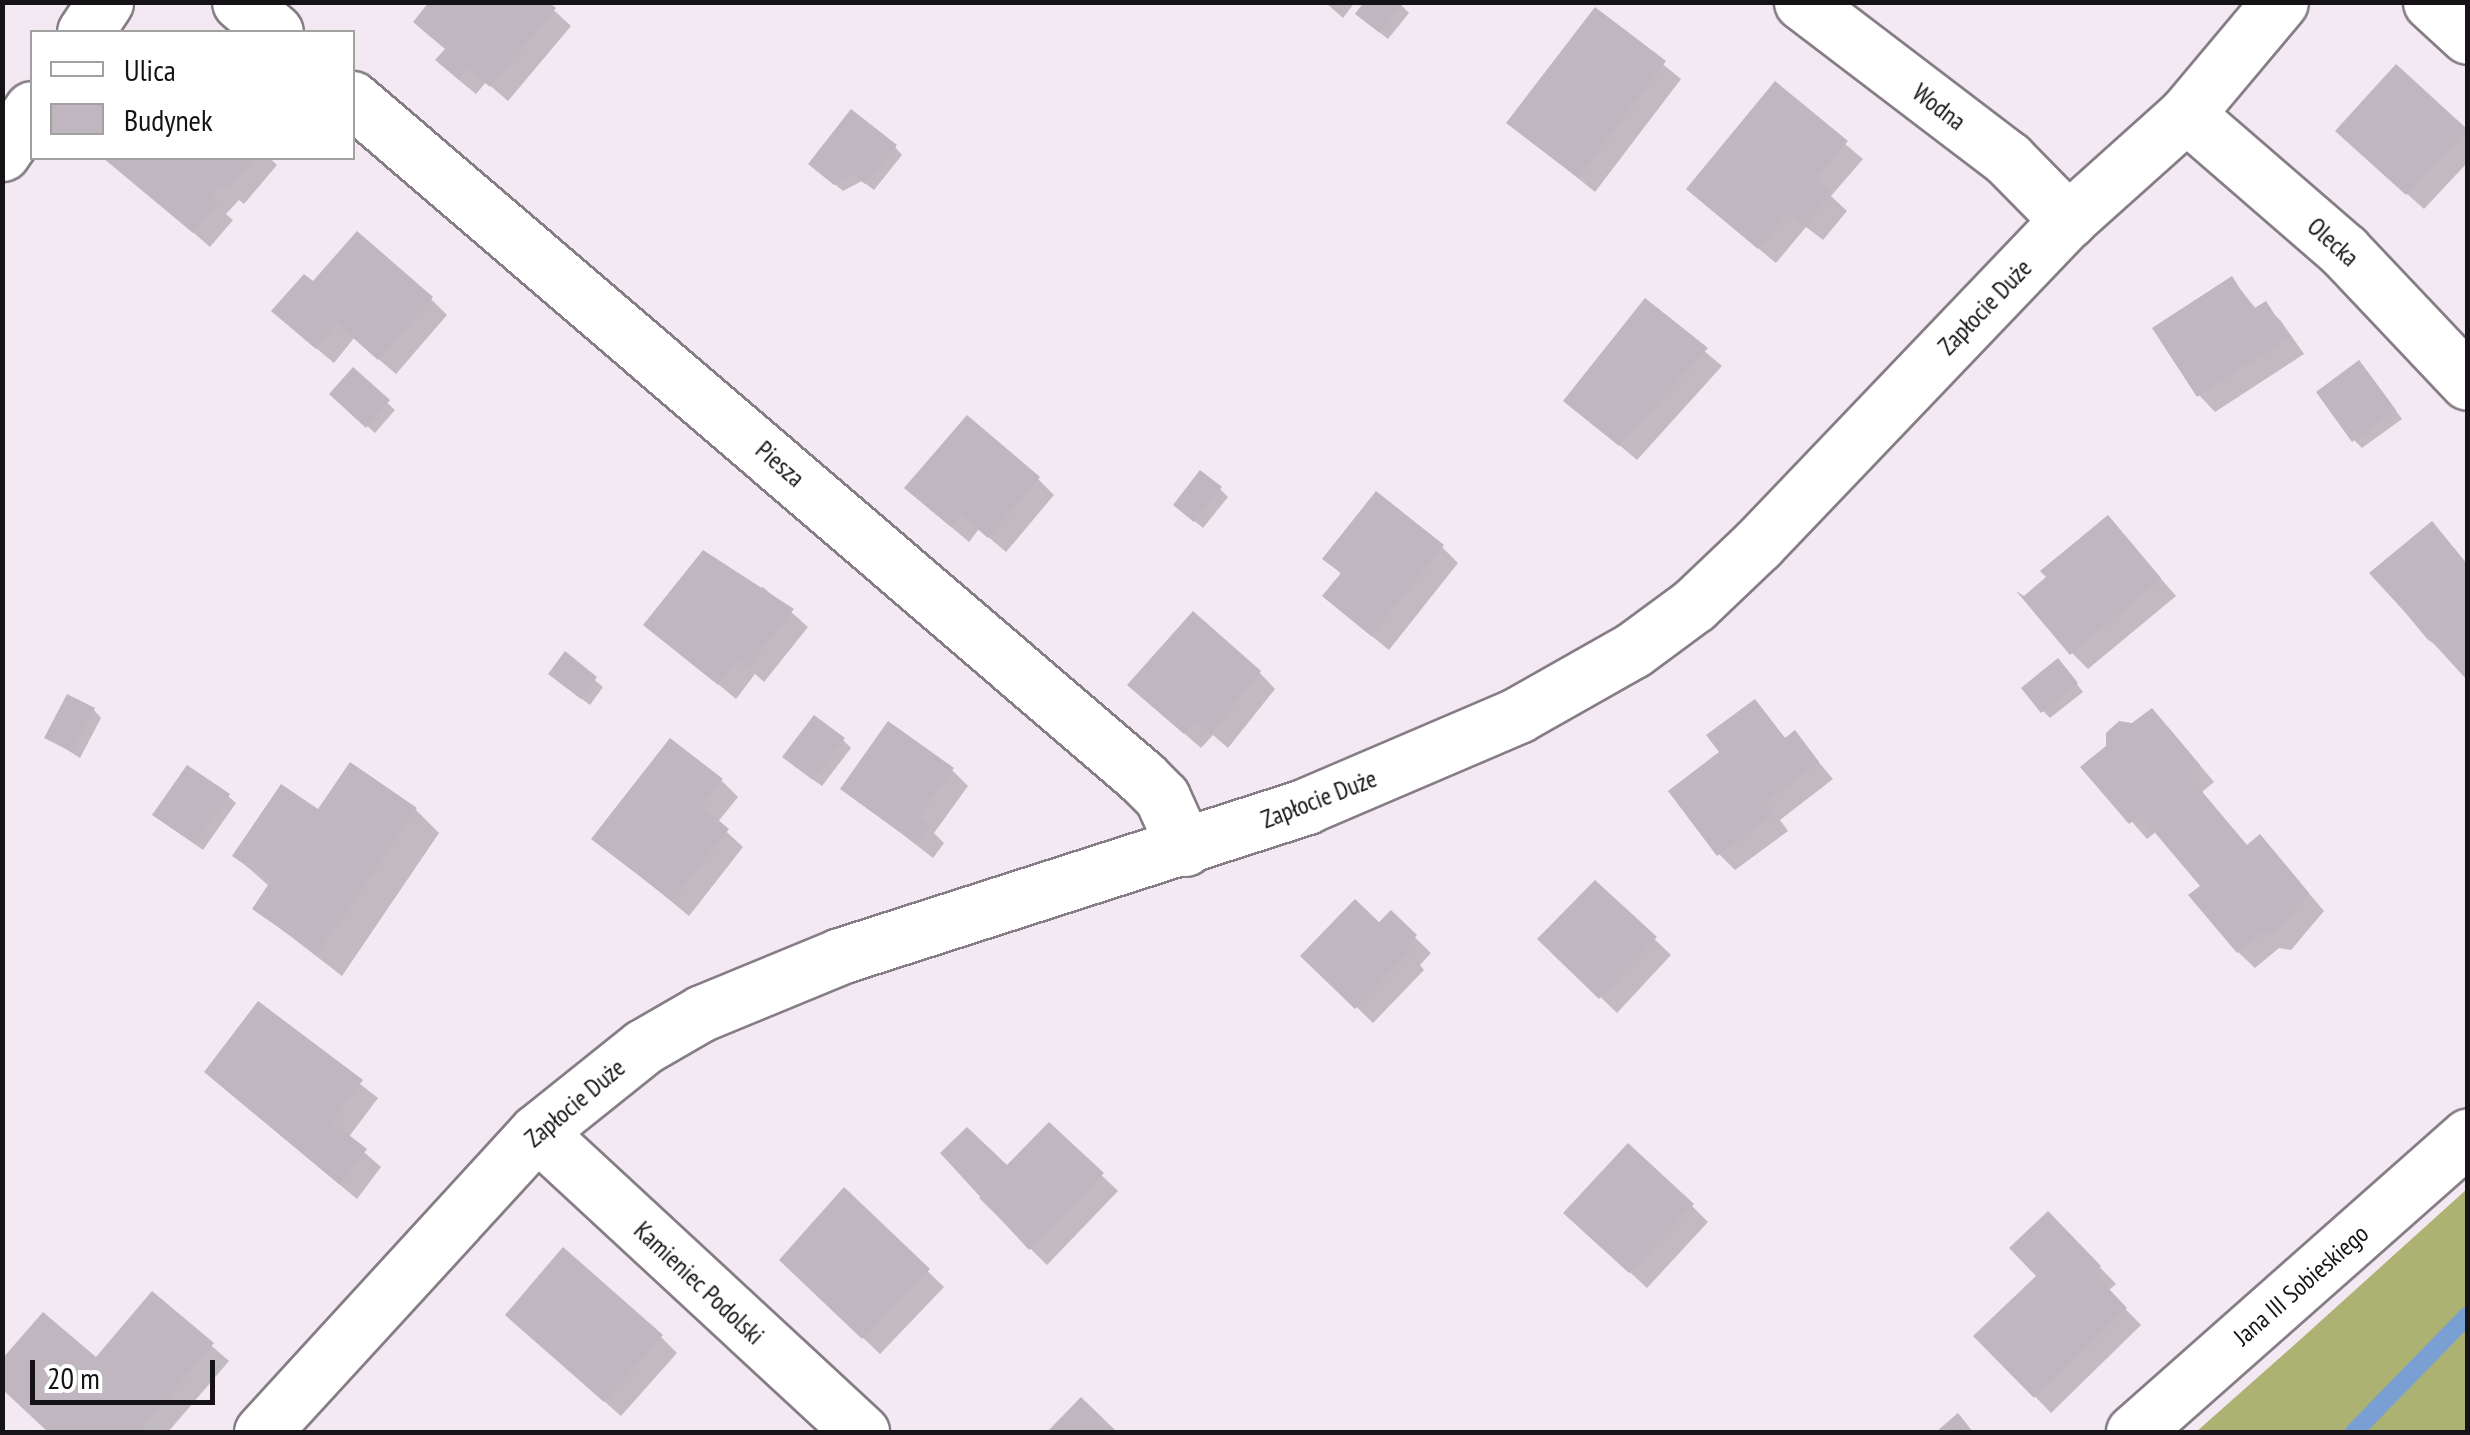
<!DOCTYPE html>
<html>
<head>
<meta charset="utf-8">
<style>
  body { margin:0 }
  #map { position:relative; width:2470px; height:1435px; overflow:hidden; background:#f3e9f2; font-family:"PT Sans Narrow",sans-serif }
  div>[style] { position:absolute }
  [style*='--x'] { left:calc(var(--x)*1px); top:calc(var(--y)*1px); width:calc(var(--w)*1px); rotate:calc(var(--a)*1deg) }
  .forest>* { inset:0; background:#acb271 }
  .shadow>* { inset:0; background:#0003 }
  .stream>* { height:18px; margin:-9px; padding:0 9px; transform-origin:9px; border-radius:9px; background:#799fd3 }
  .building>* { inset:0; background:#bfb6bf }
  .roads { filter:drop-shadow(2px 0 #867d86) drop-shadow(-2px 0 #867d86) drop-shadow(0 2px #867d86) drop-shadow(0 -2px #867d86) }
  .street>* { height:55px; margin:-27.5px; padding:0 27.5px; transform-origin:27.5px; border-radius:27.5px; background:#fff }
  .secondary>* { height:55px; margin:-27.5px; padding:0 27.5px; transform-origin:27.5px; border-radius:27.5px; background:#fff }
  span { translate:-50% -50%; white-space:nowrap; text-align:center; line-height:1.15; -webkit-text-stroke:8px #fff; paint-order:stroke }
  .street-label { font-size:25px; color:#161316 }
  .frame { position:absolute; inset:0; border:5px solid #161316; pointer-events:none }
  .legend { position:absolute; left:30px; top:30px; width:325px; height:130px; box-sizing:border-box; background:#fff; border:2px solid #a2a1a2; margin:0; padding:12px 18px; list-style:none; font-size:30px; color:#161316 }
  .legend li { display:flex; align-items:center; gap:20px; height:50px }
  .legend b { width:50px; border:2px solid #a2a1a2 }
  .scale { position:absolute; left:30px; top:1360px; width:185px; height:45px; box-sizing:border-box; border:5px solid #161316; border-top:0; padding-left:12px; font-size:30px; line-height:35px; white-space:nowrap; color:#161316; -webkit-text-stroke:8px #fff; paint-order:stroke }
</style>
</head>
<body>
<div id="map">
  <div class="forest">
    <i style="clip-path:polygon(2467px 1189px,2467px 1432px,2196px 1432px,2302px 1338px)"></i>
  </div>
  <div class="shadow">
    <i style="clip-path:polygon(545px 2px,571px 26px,508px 101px,486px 82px,476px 94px,454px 76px,447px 50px)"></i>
    <i style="clip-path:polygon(1325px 2px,1355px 2px,1343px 18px)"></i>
    <i style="clip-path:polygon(1398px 2px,1409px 13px,1388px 39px,1366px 22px)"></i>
    <i style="clip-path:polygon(1596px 10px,1681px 79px,1595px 192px,1510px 123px)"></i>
    <i style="clip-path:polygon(2396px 68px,2468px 132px,2468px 162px,2424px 209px,2355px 147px)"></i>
    <i style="clip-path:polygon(1775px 85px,1863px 159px,1831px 196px,1847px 211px,1823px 240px,1806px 227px,1776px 263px,1706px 205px)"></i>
    <i style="clip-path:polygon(895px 147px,902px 155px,874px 190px,862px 181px,843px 191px,819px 171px)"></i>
    <i style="clip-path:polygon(270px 158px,277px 165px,244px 204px,239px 200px,226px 214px,233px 220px,210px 247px,108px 159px)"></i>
    <i style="clip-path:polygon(2232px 279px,2257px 310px,2265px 305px,2281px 321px,2304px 354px,2215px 412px,2199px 395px)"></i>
    <i style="clip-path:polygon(314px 284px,431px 299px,447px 315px,396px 374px,354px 338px,334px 363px,291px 327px)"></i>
    <i style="clip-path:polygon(1645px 301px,1722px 366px,1637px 460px,1566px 400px)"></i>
    <i style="clip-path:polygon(353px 371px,395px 410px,375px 433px,333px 394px)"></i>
    <i style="clip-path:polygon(2367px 371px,2402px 419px,2362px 448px,2354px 440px)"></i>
    <i style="clip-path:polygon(1038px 479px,1054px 495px,1006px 552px,979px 529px,969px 542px,924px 504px)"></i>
    <i style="clip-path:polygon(1220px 489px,1228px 497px,1203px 528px,1184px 512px)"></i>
    <i style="clip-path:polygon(2108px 518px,2176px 596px,2088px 669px,2072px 653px)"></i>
    <i style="clip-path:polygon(1442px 547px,1458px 563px,1389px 650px,1342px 612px,1342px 575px,1326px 559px)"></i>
    <i style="clip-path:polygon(2373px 573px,2447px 653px,2427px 639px)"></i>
    <i style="clip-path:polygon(763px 587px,808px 627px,764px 682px,755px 674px,736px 699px,647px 625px)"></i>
    <i style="clip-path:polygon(565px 655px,603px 687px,590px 705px,559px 682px)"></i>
    <i style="clip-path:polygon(2065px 669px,2083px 692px,2050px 718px,2043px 711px)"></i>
    <i style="clip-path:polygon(1259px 672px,1275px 689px,1228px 748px,1213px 735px,1201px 748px,1147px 701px)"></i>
    <i style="clip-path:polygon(1754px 702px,1787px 740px,1795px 734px,1833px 779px,1780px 820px,1788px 831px,1735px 870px,1719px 854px,1722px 752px)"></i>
    <i style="clip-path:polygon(94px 710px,101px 718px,80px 758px,47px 737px)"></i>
    <i style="clip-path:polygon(2168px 727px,2214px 782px,2202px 792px,2248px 847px,2276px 854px,2324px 911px,2291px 950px,2279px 948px,2255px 968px,2238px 952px,2203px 886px,2157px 831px,2147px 839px,2084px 767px)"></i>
    <i style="clip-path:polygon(843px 740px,851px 748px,822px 786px,793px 765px)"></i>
    <i style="clip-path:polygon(952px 770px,968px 786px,934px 833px,944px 843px,933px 858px,843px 788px)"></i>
    <i style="clip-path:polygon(722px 781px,738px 797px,717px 823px,743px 847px,689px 916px,595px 839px)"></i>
    <i style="clip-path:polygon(228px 796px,236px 803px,203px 850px,163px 822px)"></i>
    <i style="clip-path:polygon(416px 810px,439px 833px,342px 976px,255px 909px,270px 887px,235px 856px,319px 813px)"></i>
    <i style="clip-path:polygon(1596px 883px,1671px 955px,1617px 1013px,1540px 939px)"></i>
    <i style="clip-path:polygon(1391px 914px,1431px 953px,1420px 965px,1424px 970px,1373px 1023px,1304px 956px,1379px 926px)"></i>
    <i style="clip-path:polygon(258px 1004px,378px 1098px,348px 1138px,381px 1167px,357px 1199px,224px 1088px)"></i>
    <i style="clip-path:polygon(1050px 1125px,1118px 1191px,1047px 1265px,979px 1198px)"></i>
    <i style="clip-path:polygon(844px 1191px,944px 1287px,880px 1354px,782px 1260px)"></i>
    <i style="clip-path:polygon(1692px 1206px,1708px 1222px,1647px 1288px,1583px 1229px)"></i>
    <i style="clip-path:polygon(2048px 1214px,2116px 1284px,2108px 1291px,2141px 1325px,2051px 1413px,1977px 1336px,2040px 1276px)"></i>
    <i style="clip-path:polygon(152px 1294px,229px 1361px,168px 1432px,53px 1432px,2px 1387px,96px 1360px)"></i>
    <i style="clip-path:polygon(524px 1331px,661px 1337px,677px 1353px,621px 1416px)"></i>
  </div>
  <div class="stream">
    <i style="--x:2354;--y:1432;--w:163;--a:-45.7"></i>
  </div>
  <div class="building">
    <i style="clip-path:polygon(429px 2px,549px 2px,556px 8px,490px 87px,468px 68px,459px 80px,435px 60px,445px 49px,413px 22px)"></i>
    <i style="clip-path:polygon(1364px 2px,1404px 2px,1380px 33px,1355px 14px)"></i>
    <i style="clip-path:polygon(1595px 7px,1666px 61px,1578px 178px,1506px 123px)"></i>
    <i style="clip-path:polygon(2396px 64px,2467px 129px,2406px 195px,2335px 131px)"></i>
    <i style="clip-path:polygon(1775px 81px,1848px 141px,1816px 179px,1832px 193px,1805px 225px,1789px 213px,1758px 249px,1686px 189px)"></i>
    <i style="clip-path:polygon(851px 109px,897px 145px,865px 184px,852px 174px,834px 185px,808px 164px)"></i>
    <i style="clip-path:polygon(103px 158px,254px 158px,227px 190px,221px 185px,211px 197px,218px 202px,193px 233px)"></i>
    <i style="clip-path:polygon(357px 231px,433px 297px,378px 360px,336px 323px,316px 349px,271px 311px,304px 274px,313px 281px)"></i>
    <i style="clip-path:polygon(2232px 276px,2253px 309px,2266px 301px,2289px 337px,2197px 397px,2152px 328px)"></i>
    <i style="clip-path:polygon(1645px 298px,1708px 348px,1619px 446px,1563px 401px)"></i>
    <i style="clip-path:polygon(2359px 360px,2396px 410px,2352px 442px,2316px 392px)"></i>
    <i style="clip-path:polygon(353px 367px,390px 400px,366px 428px,329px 394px)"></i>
    <i style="clip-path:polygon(967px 415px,1040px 477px,988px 538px,961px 515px,951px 527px,904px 488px)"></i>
    <i style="clip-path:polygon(1200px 470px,1222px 487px,1194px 522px,1173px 505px)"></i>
    <i style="clip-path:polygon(1376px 491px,1444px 545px,1371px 636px,1322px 596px,1341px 573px,1322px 559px)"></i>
    <i style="clip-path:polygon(2108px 515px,2161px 578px,2070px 655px,2016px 591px,2024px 596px,2046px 577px,2040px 571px)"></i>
    <i style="clip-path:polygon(2432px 521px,2468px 565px,2468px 681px,2369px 573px)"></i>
    <i style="clip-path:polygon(703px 550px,794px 609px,747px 668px,737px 660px,718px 685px,643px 625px)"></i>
    <i style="clip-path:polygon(1193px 611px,1261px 671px,1211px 734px,1195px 721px,1184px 734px,1127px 685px)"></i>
    <i style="clip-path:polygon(565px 651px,597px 677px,581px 699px,548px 674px)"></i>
    <i style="clip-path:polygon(2058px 658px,2078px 683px,2041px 713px,2021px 688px)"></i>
    <i style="clip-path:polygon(67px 694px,95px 708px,72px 752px,44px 738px)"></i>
    <i style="clip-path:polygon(1755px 699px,1785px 738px,1795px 730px,1819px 762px,1766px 802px,1774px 814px,1717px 856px,1668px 791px,1719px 752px,1706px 735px)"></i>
    <i style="clip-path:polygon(2152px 708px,2200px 765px,2188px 775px,2247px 845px,2260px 834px,2309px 893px,2274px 935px,2262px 933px,2237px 953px,2188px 895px,2200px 886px,2140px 815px,2129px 824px,2080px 767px,2106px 746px,2106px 733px,2119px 721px,2132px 723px)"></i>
    <i style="clip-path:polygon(814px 715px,845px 738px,813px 780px,782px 757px)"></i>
    <i style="clip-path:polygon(888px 721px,954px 768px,919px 816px,930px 825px,916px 844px,840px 789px)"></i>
    <i style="clip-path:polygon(670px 738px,723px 779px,701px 806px,729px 829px,672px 901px,591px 839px)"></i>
    <i style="clip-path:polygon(350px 762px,417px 808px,317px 954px,252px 909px,270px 882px,232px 856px,281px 784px,318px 809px)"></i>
    <i style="clip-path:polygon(187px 765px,230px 794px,195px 844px,152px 815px)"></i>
    <i style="clip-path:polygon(1595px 880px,1657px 937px,1599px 999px,1537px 939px)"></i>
    <i style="clip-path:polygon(1355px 899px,1379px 922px,1391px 910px,1417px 935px,1405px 948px,1410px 952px,1355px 1009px,1300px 956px)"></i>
    <i style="clip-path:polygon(258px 1001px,363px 1080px,332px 1122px,367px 1149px,340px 1185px,204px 1072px)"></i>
    <i style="clip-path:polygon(1049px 1122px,1104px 1173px,1029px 1250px,940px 1153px,967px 1127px,1007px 1165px)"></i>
    <i style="clip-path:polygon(1628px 1143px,1694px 1204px,1629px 1273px,1563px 1213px)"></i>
    <i style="clip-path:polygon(844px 1187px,930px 1269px,862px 1339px,779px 1260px)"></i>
    <i style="clip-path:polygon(2048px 1211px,2101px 1266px,2094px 1273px,2127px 1308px,2034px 1398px,1973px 1336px,2036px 1276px,2009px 1248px)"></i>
    <i style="clip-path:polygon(563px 1247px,663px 1335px,604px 1402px,505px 1315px)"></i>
    <i style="clip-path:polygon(152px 1291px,214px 1343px,138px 1432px,48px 1432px,2px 1389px,2px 1359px,43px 1312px,96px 1357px)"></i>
    <i style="clip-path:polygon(1081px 1397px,1117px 1432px,1047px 1432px)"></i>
    <i style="clip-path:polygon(1958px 1413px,1973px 1432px,1936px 1432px)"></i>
  </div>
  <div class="roads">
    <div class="street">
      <i style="--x:240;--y:2;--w:46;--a:40.6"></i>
      <i style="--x:1802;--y:2;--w:259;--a:37.3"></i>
      <i style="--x:2008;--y:159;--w:86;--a:45.5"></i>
      <i style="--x:2431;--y:2;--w:50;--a:42.6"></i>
      <i style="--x:85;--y:32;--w:36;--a:-56"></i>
      <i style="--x:352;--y:99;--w:1042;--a:40.64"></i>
      <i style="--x:1143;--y:778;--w:27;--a:45"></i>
      <i style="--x:1162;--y:797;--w:56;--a:65.7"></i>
      <i style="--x:2186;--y:114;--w:209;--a:40.9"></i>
      <i style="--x:2344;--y:251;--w:180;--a:46.6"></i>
      <i style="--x:2;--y:153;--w:53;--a:-55.7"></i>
      <i style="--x:537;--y:1132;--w:442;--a:42.8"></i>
      <i style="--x:262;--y:1432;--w:407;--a:-47.5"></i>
      <i style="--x:537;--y:1132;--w:136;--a:-38.7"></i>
      <i style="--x:643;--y:1047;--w:68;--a:-30"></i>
      <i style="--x:702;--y:1013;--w:149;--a:-22.4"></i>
      <i style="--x:840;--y:956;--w:490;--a:-17.8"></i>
      <i style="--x:1306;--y:806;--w:231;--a:-23.2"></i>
      <i style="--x:1518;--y:715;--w:132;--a:-29.5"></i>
      <i style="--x:1633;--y:650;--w:76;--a:-36.4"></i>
      <i style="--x:1694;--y:605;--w:88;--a:-43.6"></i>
      <i style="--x:1758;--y:544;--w:448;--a:-46.3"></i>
      <i style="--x:2068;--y:220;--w:159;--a:-41.9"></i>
      <i style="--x:2186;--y:114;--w:146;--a:-50"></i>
    </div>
    <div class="secondary">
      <i style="--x:2134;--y:1432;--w:446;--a:-41.5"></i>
    </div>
  </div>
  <div class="street-label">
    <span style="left:1939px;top:107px;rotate:37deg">Wodna</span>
    <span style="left:2333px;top:242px;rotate:42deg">Olecka</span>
    <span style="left:1985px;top:307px;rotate:-46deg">Zapłocie Duże</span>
    <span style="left:780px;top:464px;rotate:41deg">Piesza</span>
    <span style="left:1319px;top:799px;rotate:-21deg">Zapłocie Duże</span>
    <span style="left:575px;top:1103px;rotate:-40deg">Zapłocie Duże</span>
    <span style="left:699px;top:1283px;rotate:43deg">Kamieniec Podolski</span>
    <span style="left:2301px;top:1285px;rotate:-41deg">Jana III Sobieskiego</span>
  </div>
  <div class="frame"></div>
  <ul class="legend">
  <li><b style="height:12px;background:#fff"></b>Ulica</li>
  <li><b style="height:28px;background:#bfb6bf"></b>Budynek</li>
  </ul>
  <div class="scale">20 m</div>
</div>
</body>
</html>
